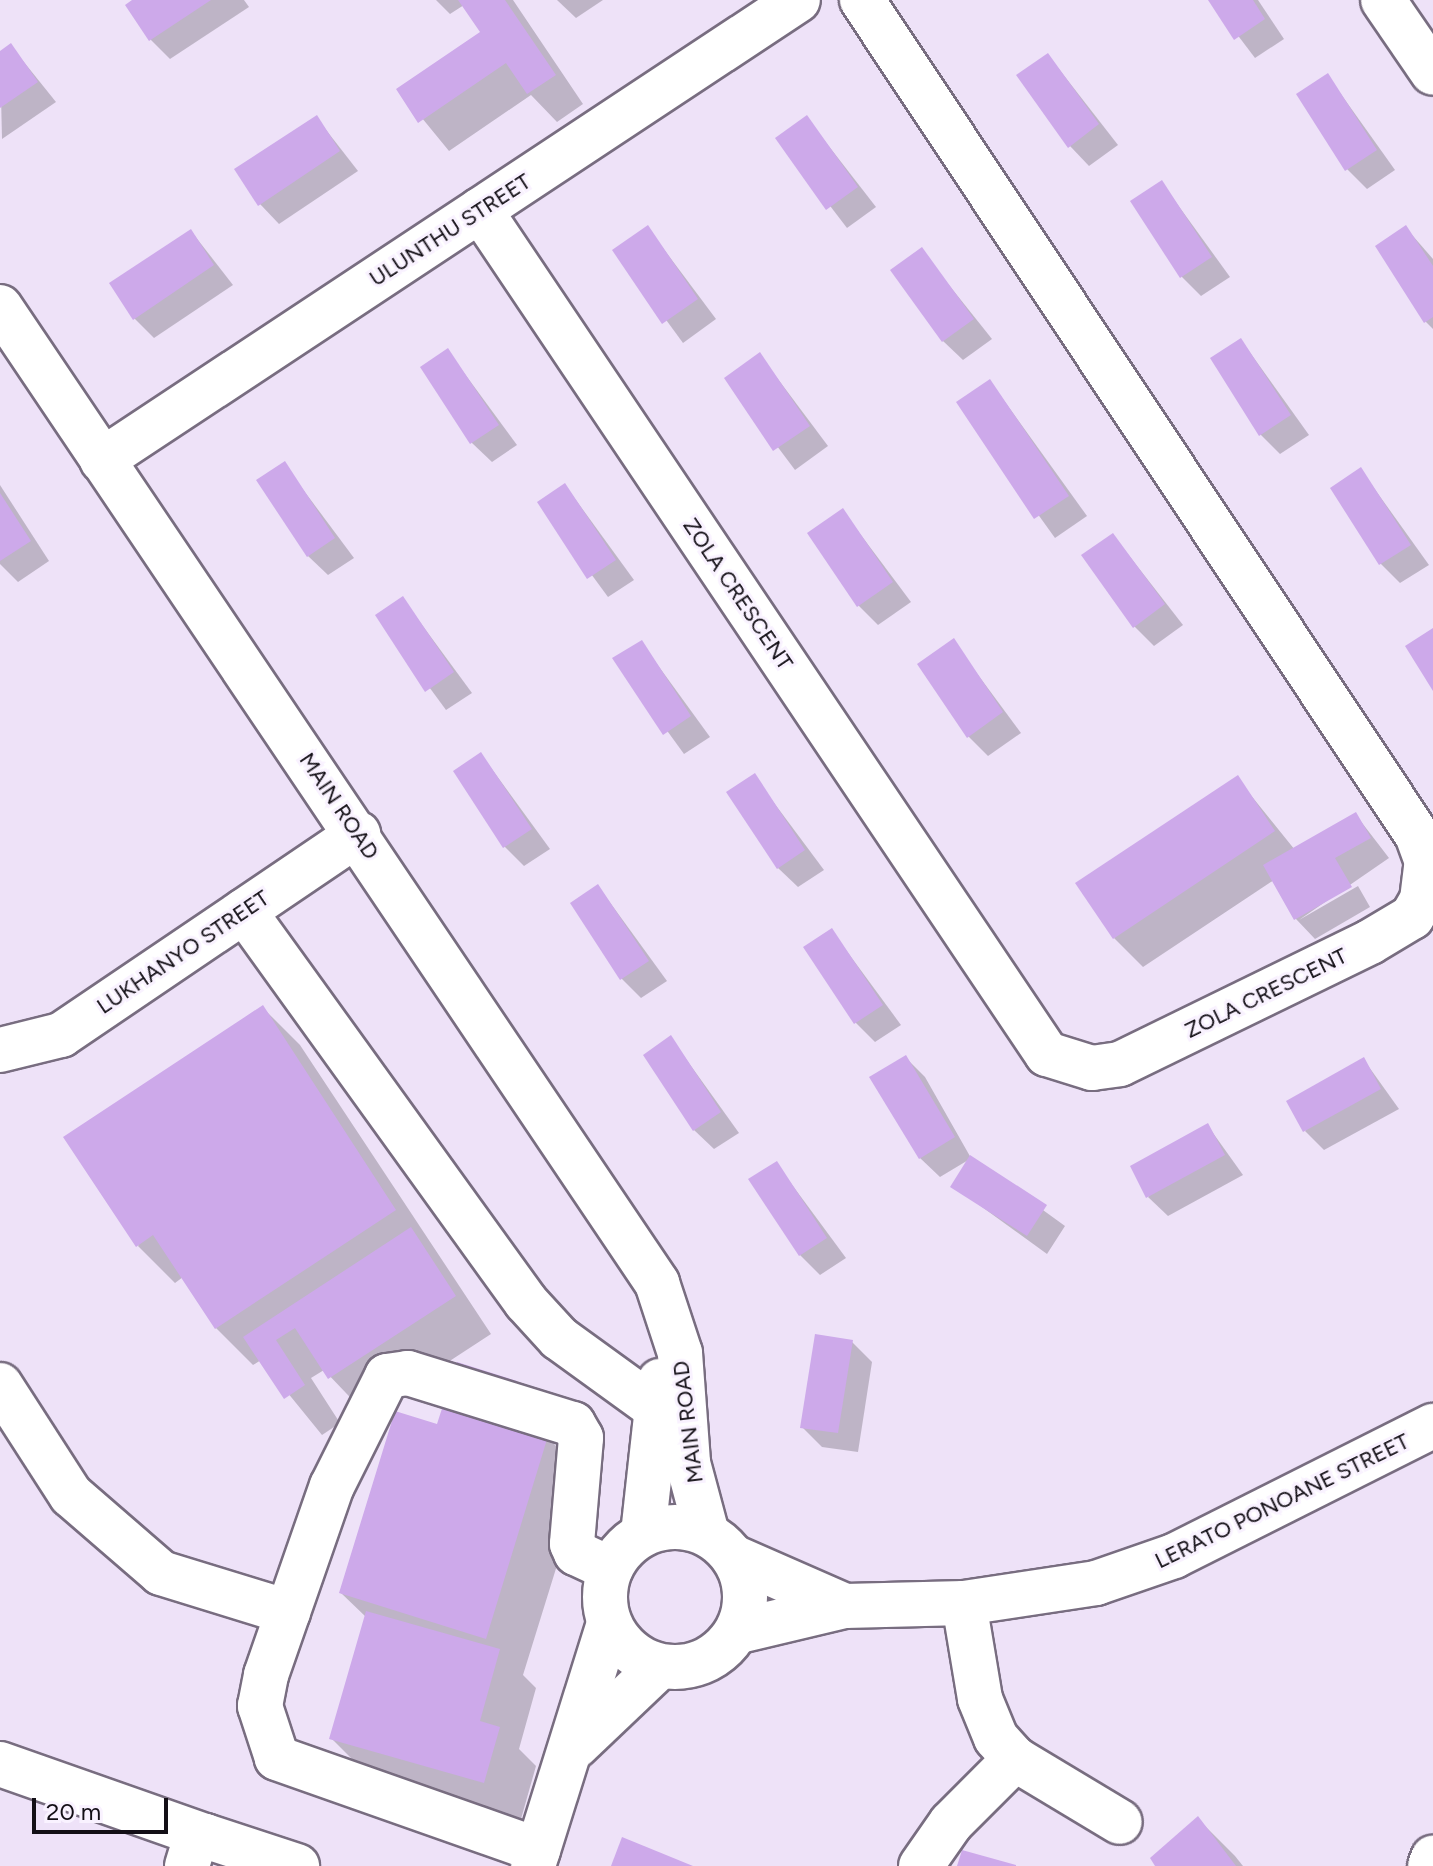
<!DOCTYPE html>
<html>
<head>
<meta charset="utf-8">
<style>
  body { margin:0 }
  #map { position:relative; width:1433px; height:1866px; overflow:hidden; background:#eee2f8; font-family:Figtree,sans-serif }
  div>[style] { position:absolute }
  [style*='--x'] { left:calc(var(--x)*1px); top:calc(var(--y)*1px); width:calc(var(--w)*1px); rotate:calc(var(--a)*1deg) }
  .shadow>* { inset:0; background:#0003 }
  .building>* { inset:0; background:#cda9ea }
  .roads { filter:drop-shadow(2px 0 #786d80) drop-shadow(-2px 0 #786d80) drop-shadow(0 2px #786d80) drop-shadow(0 -2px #786d80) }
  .minor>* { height:44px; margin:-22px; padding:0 22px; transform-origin:22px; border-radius:22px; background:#fff }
  .minor>.ring { margin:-22px; padding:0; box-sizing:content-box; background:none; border:44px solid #fff; border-radius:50% }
  span { translate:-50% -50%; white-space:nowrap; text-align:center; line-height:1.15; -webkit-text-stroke:6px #f9f2ff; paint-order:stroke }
  .street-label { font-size:22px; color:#130f16 }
  .scale { position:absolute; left:32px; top:1798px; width:136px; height:36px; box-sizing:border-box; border:4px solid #130f16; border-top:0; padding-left:10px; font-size:24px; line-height:28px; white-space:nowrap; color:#130f16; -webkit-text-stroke:6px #f9f2ff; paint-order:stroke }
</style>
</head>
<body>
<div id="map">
  <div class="shadow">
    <i style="clip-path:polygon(136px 0,244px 0,249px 7px,170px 59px,151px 40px)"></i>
    <i style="clip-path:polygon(436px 0,513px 0,583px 104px,557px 122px,531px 95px,449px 151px,399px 90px,483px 33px,464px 5px,450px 14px)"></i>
    <i style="clip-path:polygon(557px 0,603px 0,576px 18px)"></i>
    <i style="clip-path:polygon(1211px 0,1258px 0,1284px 39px,1255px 58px)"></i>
    <i style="clip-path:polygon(11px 46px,56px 102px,2px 139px,0 53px)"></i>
    <i style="clip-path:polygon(1048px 55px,1118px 145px,1089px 166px,1070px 146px)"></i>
    <i style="clip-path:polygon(1328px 76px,1395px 170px,1367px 189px,1347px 169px)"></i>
    <i style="clip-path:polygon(316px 117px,358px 171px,279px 224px,260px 204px)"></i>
    <i style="clip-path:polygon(807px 118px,876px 207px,847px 228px,778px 138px)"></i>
    <i style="clip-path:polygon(1162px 183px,1230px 277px,1201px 296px,1182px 277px)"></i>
    <i style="clip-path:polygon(648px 228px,716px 319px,683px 343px,615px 250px)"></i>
    <i style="clip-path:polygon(1406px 228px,1433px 259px,1433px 329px,1426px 322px)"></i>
    <i style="clip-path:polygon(191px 231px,233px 285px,154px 338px,134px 318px)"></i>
    <i style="clip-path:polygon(921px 250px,992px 339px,963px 360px,943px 341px)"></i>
    <i style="clip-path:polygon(1241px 340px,1309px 435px,1280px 454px,1261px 435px)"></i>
    <i style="clip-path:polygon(448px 351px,517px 445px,492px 462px,472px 443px)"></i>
    <i style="clip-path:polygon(760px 355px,828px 446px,795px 470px,726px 378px)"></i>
    <i style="clip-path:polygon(990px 381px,1087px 516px,1055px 538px,958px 403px)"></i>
    <i style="clip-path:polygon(284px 464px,354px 558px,328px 575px,308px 556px)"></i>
    <i style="clip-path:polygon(1361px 470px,1429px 565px,1400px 583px,1380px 563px)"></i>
    <i style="clip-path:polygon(0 485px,49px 561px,18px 582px,0 564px)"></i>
    <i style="clip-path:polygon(565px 485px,634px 580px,608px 597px,539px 503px)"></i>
    <i style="clip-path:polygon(843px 511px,911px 602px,878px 625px,858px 605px)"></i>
    <i style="clip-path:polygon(1113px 535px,1183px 625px,1154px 646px,1134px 626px)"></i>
    <i style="clip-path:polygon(403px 599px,472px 693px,446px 710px,377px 616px)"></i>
    <i style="clip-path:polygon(953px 641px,1021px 733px,988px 756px,968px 736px)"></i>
    <i style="clip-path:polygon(641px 642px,710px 737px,684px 754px,615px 659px)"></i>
    <i style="clip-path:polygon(481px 754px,550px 849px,524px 866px,505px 847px)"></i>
    <i style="clip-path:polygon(754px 776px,824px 870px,798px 887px,778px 868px)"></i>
    <i style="clip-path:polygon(1237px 778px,1295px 850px,1356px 815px,1389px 858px,1299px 920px,1358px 886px,1370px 907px,1315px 939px,1296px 919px,1274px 880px,1143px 967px,1114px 938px)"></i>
    <i style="clip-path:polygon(598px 886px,667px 981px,641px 998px,622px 979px)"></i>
    <i style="clip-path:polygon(832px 931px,901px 1025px,875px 1042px,856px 1023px)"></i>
    <i style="clip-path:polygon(263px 1008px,300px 1045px,491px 1334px,367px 1415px,324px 1370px,311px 1378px,340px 1423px,322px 1435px,261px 1360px,253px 1365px,216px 1328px,183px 1277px,175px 1283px,138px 1246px)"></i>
    <i style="clip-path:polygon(671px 1038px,739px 1133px,714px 1149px,694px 1130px)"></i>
    <i style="clip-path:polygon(906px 1058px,925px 1077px,971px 1158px,1065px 1226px,1047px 1254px,953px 1186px,970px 1159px,940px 1177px,920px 1158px)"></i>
    <i style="clip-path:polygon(1364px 1060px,1399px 1109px,1324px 1150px,1305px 1131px)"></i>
    <i style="clip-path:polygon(1208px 1126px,1243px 1175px,1168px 1216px,1148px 1197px)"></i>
    <i style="clip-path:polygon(776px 1163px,846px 1258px,820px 1275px,800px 1255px)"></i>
    <i style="clip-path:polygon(852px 1342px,872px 1362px,858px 1452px,822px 1447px,802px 1427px)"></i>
    <i style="clip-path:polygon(516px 1383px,553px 1420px,548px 1438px,585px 1475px,523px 1675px,536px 1688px,519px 1749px,536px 1766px,521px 1819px,368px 1775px,331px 1738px,366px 1617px,341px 1593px,439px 1426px)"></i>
    <i style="clip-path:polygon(1198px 1819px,1235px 1856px,1243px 1866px,1157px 1866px)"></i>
  </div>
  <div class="building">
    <i style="clip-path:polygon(132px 0,211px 0,149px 41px,125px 5px)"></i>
    <i style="clip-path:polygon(458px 0,505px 0,556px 75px,527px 94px,506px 63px,418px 123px,396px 89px,480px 32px)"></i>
    <i style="clip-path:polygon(1208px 0,1253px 0,1265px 19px,1234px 40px)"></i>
    <i style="clip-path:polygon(11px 43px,38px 82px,0 108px,0 51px)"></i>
    <i style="clip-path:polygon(1048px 53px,1099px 124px,1068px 148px,1016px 75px)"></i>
    <i style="clip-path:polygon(1328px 73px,1377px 150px,1345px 171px,1296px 94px)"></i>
    <i style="clip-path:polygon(317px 115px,340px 151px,258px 206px,234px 169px)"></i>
    <i style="clip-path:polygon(807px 115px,858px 187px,826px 210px,775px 138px)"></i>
    <i style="clip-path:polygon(1162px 180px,1212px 257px,1180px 278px,1130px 201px)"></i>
    <i style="clip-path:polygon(648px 225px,698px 299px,662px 324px,612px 250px)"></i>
    <i style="clip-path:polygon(1406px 225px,1433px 266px,1433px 317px,1424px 323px,1375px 246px)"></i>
    <i style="clip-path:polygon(191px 229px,214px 265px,133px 320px,109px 283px)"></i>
    <i style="clip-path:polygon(922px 247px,974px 319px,942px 342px,890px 270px)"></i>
    <i style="clip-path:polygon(1241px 338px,1291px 415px,1259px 436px,1210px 358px)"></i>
    <i style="clip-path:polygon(448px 348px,499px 425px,470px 444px,420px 367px)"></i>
    <i style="clip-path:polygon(760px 352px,810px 426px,773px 451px,724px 378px)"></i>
    <i style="clip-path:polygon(990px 379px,1069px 496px,1034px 519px,956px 402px)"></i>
    <i style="clip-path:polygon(285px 461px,335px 538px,307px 557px,256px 480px)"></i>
    <i style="clip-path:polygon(1361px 467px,1411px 545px,1379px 565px,1330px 488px)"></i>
    <i style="clip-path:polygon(565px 483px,616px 560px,587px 579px,537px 502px)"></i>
    <i style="clip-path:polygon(0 493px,31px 541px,0 561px)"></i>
    <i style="clip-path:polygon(843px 508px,893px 582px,857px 607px,807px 533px)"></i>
    <i style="clip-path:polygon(1113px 533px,1165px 604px,1133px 628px,1081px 555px)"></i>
    <i style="clip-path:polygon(403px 596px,454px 672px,425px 692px,375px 615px)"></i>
    <i style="clip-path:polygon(1433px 628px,1433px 691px,1405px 646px)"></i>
    <i style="clip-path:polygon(954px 638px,1003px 712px,967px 738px,917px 664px)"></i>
    <i style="clip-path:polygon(642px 640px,691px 716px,663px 735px,612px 658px)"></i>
    <i style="clip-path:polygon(481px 752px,532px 829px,503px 848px,453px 771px)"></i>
    <i style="clip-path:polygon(755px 773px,805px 850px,777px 869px,726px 792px)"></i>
    <i style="clip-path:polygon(1238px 775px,1275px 831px,1113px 939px,1075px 883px)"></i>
    <i style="clip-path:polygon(1356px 812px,1371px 838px,1335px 858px,1352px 887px,1294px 920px,1263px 865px)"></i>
    <i style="clip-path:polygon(598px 884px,649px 961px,620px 980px,570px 903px)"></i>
    <i style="clip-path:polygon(832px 928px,883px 1005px,854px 1024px,803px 947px)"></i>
    <i style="clip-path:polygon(263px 1005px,396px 1210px,215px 1329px,153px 1235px,136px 1247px,63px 1137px)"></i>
    <i style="clip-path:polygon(671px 1035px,721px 1112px,693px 1131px,643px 1055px)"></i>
    <i style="clip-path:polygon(906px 1055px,955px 1137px,919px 1159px,869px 1077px)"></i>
    <i style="clip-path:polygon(1364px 1057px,1381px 1089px,1303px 1132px,1286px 1101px)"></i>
    <i style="clip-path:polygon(1208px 1123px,1225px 1155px,1146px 1198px,1130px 1166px)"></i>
    <i style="clip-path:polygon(970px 1155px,1047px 1205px,1027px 1236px,950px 1187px)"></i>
    <i style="clip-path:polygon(777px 1161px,827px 1238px,799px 1256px,748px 1179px)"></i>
    <i style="clip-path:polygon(411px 1227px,456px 1296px,328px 1379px,295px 1328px,276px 1340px,305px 1385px,284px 1399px,243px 1337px)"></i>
    <i style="clip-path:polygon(815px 1334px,853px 1340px,838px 1433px,800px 1428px)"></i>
    <i style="clip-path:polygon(457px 1362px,517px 1381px,504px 1422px,548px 1436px,486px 1639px,339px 1593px,395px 1411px,437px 1424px)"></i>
    <i style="clip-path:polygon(366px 1611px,500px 1649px,480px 1721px,500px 1727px,484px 1783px,329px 1739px)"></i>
    <i style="clip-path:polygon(1198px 1816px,1236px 1866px,1155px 1866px,1150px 1858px)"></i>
    <i style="clip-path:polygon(622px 1837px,693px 1866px,611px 1866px)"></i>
    <i style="clip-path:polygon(962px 1850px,1016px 1865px,1016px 1866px,957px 1866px)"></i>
  </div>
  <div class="roads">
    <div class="minor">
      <i style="--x:1383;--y:0;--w:88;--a:55.6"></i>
      <i style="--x:480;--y:210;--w:1017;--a:56.11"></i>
      <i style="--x:1047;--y:1054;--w:47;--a:17.3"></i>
      <i style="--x:1092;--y:1068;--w:28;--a:-8"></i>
      <i style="--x:1120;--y:1064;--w:278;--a:-26"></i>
      <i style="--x:1370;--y:942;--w:49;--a:-30.8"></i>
      <i style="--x:1412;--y:917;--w:20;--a:-60"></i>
      <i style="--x:1422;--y:900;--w:38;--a:-83"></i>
      <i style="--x:1427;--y:862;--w:29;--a:-110"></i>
      <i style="--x:1417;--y:835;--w:1003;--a:-123.61"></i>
      <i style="--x:0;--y:307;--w:1177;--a:56.05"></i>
      <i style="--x:657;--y:1283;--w:74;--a:71.8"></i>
      <i style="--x:680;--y:1353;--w:110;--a:85.8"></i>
      <i style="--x:688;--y:1463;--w:73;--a:75"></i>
      <i style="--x:102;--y:460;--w:834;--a:-33.46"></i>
      <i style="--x:244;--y:911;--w:482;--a:54.2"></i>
      <i style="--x:526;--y:1302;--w:49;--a:47.5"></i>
      <i style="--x:559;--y:1338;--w:121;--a:35.9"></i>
      <i style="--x:0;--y:1050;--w:63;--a:-13.8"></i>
      <i style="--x:61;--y:1035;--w:359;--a:-34.1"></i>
      <i style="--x:0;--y:1385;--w:131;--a:57.2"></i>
      <i style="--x:71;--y:1495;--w:119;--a:40.9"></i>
      <i style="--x:161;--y:1573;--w:133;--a:17.1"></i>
      <i class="ring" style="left:605px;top:1527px;width:96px;height:96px"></i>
      <i style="--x:643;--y:1534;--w:154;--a:-83.7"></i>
      <i style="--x:733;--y:1557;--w:122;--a:23.6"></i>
      <i style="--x:964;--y:1603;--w:97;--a:80.5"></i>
      <i style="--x:980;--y:1699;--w:42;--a:67.7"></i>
      <i style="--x:996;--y:1738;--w:28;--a:48"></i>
      <i style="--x:1015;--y:1759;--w:122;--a:31"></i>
      <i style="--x:739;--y:1631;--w:109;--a:-13.3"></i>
      <i style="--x:845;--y:1606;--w:119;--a:-1.4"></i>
      <i style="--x:964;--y:1603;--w:134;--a:-8.6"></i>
      <i style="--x:1096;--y:1583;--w:83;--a:-19.1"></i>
      <i style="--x:1174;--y:1556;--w:290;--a:-26.7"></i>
      <i style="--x:576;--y:1746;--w:115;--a:-43.6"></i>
      <i style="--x:0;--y:1764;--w:217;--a:19.4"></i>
      <i style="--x:538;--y:1850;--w:277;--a:-160.6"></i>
      <i style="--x:277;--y:1758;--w:55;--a:-108.1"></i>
      <i style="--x:260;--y:1706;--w:32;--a:-79"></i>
      <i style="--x:266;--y:1675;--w:200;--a:-70.8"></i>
      <i style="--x:332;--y:1486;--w:123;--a:-63.4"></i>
      <i style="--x:387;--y:1376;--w:21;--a:-8"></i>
      <i style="--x:408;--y:1373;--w:173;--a:17.2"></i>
      <i style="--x:573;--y:1424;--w:16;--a:60"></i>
      <i style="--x:581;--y:1438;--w:106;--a:94.9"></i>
      <i style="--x:572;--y:1544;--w:10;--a:66"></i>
      <i style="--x:576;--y:1553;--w:38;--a:25"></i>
      <i style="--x:187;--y:1866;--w:27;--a:-73"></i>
      <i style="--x:195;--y:1840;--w:11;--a:-22"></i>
      <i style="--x:205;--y:1836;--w:97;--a:18.1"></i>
      <i style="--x:533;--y:1866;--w:254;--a:-72.6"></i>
      <i style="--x:921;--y:1866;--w:52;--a:-55.1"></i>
      <i style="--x:951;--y:1823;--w:91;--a:-45"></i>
      <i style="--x:1430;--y:1866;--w:9;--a:-69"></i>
    </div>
  </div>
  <div class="street-label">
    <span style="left:450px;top:230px;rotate:-33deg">ULUNTHU STREET</span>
    <span style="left:738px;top:594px;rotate:56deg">ZOLA CRESCENT</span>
    <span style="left:339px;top:806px;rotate:56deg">MAIN ROAD</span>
    <span style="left:183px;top:952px;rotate:-34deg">LUKHANYO STREET</span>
    <span style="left:1266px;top:993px;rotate:-26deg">ZOLA CRESCENT</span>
    <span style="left:688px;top:1422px;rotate:-97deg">MAIN ROAD</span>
    <span style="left:1282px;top:1501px;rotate:-26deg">LERATO PONOANE STREET</span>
  </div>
  <div class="scale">20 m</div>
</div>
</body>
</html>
